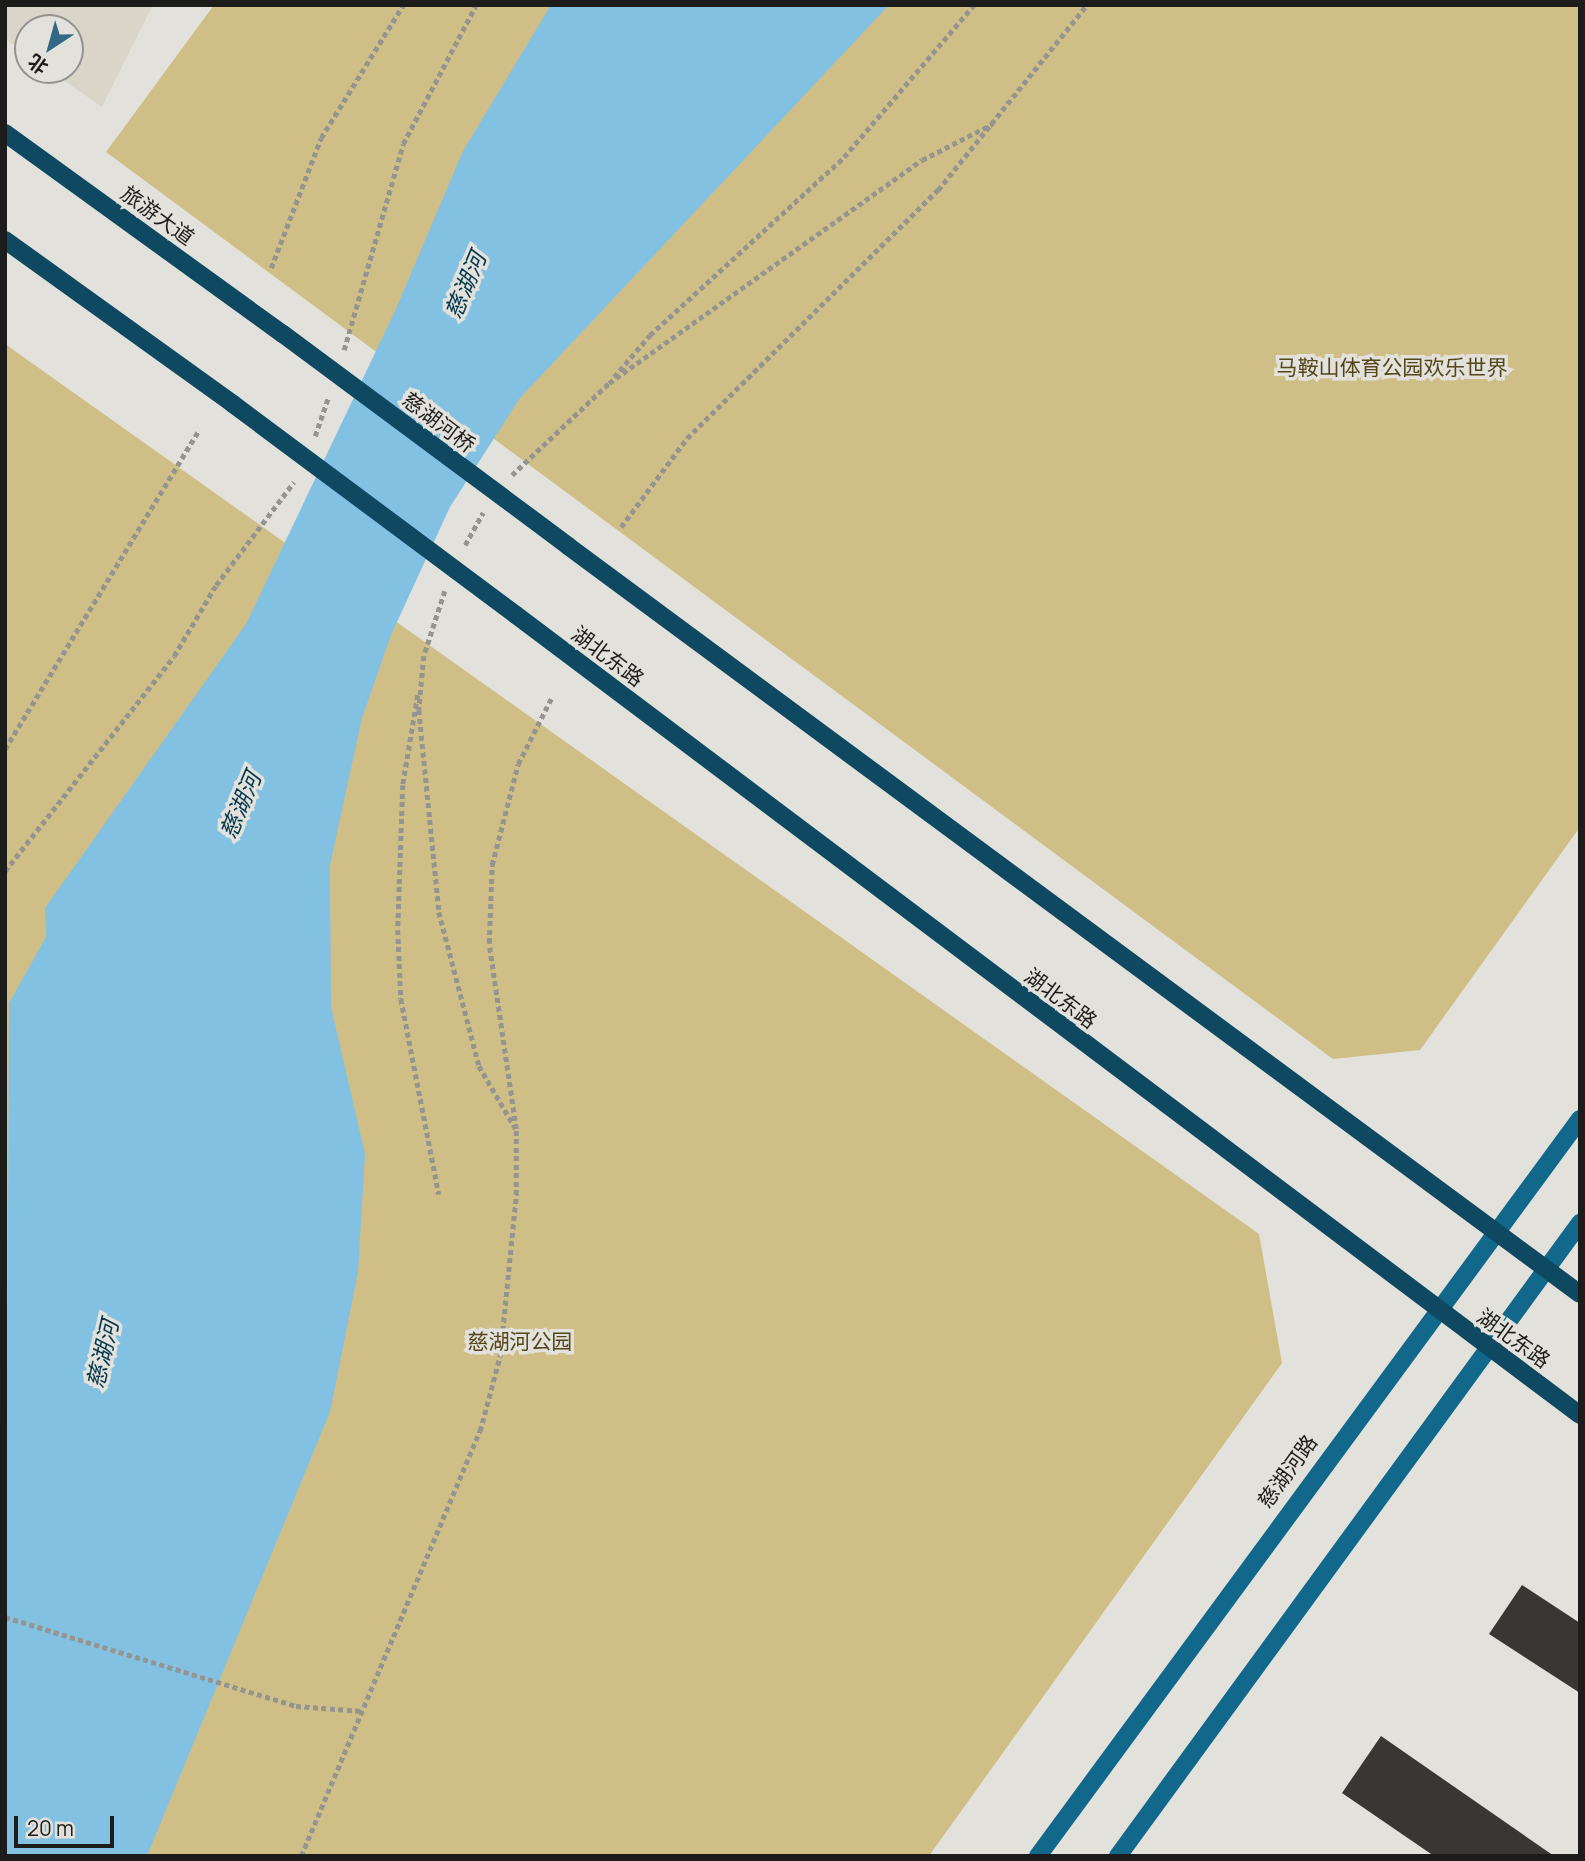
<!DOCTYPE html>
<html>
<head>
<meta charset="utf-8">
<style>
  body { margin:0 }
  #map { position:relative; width:1585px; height:1861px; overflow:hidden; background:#e3e1db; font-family:Manrope,"Noto Sans SC",sans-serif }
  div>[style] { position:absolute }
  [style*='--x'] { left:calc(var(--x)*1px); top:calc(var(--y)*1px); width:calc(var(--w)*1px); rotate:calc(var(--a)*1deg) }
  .built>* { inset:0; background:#d9d5c8 }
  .green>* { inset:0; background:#d0be87 }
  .water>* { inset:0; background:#83c1e2 }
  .building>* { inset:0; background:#393733 }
  .path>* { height:4.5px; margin-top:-2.25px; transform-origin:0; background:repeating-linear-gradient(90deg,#95948f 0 5px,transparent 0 8.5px) }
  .secondary>* { height:18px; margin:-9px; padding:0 9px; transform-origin:9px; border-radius:9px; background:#11688b }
  .primary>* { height:18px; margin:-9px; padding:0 9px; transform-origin:9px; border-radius:9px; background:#0e4861 }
  .primary-bridge>* { height:18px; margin:-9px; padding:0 9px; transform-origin:9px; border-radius:9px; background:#0e4861 }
  span { translate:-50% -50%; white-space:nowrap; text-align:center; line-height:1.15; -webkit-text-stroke:7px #e3e1db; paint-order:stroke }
  .street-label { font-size:21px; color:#1c1c1a }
  .park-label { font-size:21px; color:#544619 }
  .water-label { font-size:23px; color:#00374d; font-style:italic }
  .frame { position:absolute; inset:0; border:7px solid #1c1c1a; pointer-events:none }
  .north { position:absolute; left:14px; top:14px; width:70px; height:70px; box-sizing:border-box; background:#e3e1db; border:2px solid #93928e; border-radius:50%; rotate:216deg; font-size:19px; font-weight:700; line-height:28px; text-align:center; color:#1c1c1a }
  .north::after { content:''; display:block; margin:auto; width:24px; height:32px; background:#326883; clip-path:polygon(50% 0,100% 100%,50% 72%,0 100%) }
  .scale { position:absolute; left:14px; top:1816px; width:100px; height:32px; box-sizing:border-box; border:4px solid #1c1c1a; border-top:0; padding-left:9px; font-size:21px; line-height:24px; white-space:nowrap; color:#1c1c1a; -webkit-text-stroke:5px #e3e1db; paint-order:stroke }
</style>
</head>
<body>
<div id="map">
  <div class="built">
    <i style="clip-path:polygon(5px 5px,153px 5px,102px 107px,49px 70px,70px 70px,70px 28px,28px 28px,28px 55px,5px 39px)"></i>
  </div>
  <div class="green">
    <i style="clip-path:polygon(214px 5px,1580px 5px,1580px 827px,1420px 1050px,1333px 1059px,106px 152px)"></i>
    <i style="clip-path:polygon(5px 344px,1259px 1234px,1282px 1363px,929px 1856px,5px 1856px)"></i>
  </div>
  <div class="water">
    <i style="clip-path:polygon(551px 5px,889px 5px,520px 398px,450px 507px,391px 635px,362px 718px,330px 865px,331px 1007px,365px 1154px,358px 1272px,330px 1412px,147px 1856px,5px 1856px,9px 1003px,46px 937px,45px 908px,246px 624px,395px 311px,463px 151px)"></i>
  </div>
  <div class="building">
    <i style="clip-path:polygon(1522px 1585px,1580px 1623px,1580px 1693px,1489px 1634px)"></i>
    <i style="clip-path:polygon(1381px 1736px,1554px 1856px,1434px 1856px,1342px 1793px)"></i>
  </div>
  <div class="path">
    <i style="--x:271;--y:268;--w:139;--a:-69"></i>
    <i style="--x:321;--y:138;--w:156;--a:-58.3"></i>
    <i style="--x:344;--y:350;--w:214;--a:-74"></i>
    <i style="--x:403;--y:144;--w:157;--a:-62.3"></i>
    <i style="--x:614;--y:377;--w:55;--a:-49.4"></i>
    <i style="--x:650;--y:335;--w:263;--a:-42.5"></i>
    <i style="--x:844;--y:157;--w:200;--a:-49.5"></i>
    <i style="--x:315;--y:436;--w:40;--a:-71.1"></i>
    <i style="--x:512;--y:475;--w:134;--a:-43.5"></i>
    <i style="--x:609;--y:383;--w:384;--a:-35.5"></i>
    <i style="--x:922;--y:160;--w:79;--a:-27.2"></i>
    <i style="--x:621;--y:527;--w:111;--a:-53.4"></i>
    <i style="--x:687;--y:438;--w:353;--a:-44.7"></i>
    <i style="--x:938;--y:190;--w:238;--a:-51.2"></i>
    <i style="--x:465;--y:545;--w:37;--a:-61"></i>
    <i style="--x:445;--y:591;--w:68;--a:107.9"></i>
    <i style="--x:424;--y:656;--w:54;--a:95.3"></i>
    <i style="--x:419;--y:710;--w:203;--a:84.3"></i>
    <i style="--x:439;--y:912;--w:159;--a:75.4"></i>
    <i style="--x:479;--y:1066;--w:73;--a:59.6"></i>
    <i style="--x:418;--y:695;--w:91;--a:99.5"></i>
    <i style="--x:403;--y:785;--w:145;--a:92"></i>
    <i style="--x:398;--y:930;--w:69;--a:87.5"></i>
    <i style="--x:401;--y:999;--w:199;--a:79"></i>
    <i style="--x:5;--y:749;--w:371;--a:-58.7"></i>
    <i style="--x:5;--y:871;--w:273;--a:-51.8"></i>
    <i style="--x:174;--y:656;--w:82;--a:-59.4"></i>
    <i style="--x:216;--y:585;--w:129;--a:-52.9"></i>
    <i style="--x:5;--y:1617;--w:304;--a:17"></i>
    <i style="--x:296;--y:1706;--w:66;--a:4.3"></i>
    <i style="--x:301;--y:1856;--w:461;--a:-67.2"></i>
    <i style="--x:480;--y:1431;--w:78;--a:-75.1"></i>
    <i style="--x:500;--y:1356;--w:162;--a:-84.3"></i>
    <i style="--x:516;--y:1195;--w:66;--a:-90"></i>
    <i style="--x:516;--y:1129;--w:188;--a:-98.3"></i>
    <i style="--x:489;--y:943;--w:78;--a:-87.8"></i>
    <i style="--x:492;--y:865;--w:104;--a:-75.6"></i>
    <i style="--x:518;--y:764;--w:75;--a:-63.1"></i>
  </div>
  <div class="secondary">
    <i style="--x:1038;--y:1856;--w:915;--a:-53.67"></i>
    <i style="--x:1118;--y:1856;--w:784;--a:-53.88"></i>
  </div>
  <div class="primary">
    <i style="--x:5;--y:133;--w:343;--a:35.9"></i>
    <i style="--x:5;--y:240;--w:281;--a:35.7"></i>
    <i style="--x:568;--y:546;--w:1258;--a:36.47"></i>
    <i style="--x:516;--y:615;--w:1331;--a:36.94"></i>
  </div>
  <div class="primary-bridge">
    <i style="--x:283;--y:334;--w:355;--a:36.6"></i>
    <i style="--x:233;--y:404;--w:353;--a:36.7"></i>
  </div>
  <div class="street-label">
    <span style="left:158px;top:215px;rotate:36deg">旅游大道</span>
    <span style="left:439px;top:422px;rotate:37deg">慈湖河桥</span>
    <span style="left:608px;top:656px;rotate:37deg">湖北东路</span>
    <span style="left:1061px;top:998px;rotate:37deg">湖北东路</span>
    <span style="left:1514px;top:1338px;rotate:36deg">湖北东路</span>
    <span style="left:1287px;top:1471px;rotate:-54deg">慈湖河路</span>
  </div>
  <div class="park-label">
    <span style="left:1392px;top:367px">马鞍山体育公园欢乐世界</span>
    <span style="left:520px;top:1341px">慈湖河公园</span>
  </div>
  <div class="water-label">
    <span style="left:465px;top:285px;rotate:-67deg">慈湖河</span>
    <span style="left:240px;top:805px;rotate:-67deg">慈湖河</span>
    <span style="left:102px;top:1354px;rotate:-77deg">慈湖河</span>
  </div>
  <div class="frame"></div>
  <div class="north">北</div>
  <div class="scale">20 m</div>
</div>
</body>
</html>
